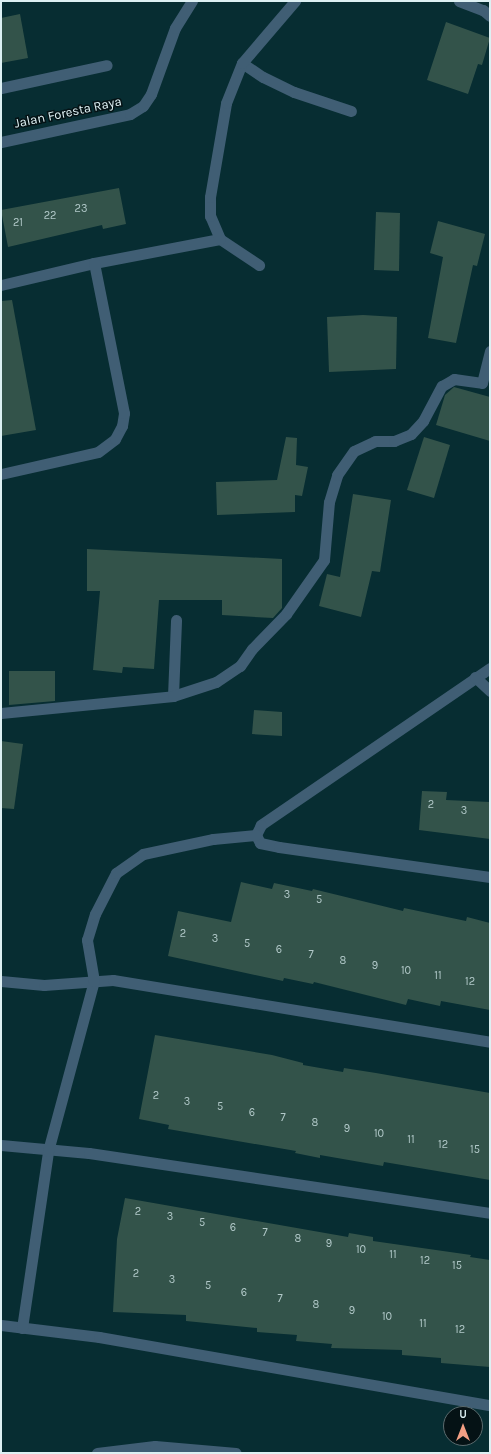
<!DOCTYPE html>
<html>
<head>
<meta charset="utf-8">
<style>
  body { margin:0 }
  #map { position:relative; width:491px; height:1454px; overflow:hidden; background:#072d32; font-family:Karla,sans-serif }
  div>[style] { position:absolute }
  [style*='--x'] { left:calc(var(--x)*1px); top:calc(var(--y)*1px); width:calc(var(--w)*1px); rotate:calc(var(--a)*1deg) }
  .building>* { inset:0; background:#33534a }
  .minor>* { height:11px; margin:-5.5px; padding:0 5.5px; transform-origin:5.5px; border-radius:5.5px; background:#405e74 }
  span { translate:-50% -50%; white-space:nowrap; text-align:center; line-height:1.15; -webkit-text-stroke:3px #051215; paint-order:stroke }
  .number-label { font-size:11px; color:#b2c9c9 }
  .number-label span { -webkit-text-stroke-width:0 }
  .street-label { font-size:13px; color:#ddf0f3 }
  .frame { position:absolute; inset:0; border:2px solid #ddf0f3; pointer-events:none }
  .north { position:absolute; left:443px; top:1406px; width:40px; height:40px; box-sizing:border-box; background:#051215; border:1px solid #5b6b6e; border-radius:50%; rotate:0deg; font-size:11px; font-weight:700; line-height:16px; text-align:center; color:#ddf0f3 }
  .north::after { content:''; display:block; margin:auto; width:14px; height:18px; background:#f39f84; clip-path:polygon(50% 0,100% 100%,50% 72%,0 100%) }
</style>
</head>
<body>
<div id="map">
  <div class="building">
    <i style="clip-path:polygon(20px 14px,28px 58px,1px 63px,1px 18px)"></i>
    <i style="clip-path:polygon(446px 22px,490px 38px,482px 65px,478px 64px,468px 94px,427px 80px)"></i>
    <i style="clip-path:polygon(119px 188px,126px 224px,103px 229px,102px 225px,8px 247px,1px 210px)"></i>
    <i style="clip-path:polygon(376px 212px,400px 213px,399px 271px,374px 270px)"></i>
    <i style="clip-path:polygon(438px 221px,485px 234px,477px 266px,473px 265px,456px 343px,428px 338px,443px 257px,430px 253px)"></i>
    <i style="clip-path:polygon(12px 300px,36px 430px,1px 436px,1px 301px)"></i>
    <i style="clip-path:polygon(363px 315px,397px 317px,396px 369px,329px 372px,327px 317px)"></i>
    <i style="clip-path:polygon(454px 387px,490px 397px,490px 441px,436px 425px,445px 395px)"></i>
    <i style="clip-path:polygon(286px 437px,297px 438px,296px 465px,308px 467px,302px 496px,295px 495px,295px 512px,217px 515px,216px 482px,277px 480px)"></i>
    <i style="clip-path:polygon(424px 437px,450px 445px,434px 498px,407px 490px)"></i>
    <i style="clip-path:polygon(353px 494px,391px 500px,380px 572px,372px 571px,361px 617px,319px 606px,327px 574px,340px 577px)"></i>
    <i style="clip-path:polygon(87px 549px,282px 559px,282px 608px,273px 618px,222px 615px,222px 600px,159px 600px,154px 669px,123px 667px,122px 673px,93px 670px,100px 591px,87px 591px)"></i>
    <i style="clip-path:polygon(9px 671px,55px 671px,55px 701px,9px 705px)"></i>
    <i style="clip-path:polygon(254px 710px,282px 712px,282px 736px,252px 734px)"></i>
    <i style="clip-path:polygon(1px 741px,23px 744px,14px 809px,1px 808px)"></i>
    <i style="clip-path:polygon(422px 791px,447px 792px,446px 800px,490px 802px,490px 839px,419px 830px)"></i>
    <i style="clip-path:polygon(241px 882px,272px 889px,274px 883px,312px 891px,313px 889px,403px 911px,404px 908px,466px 921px,467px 917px,490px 923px,490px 1010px,441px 1001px,440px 1006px,408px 999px,406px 1005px,314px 982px,313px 984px,284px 978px,283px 981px,168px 956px,178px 911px,231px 922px)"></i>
    <i style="clip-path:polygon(155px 1035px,272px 1055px,303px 1063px,303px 1065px,343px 1072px,344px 1068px,376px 1073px,490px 1093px,490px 1180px,384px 1162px,383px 1166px,320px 1155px,320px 1158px,295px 1153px,296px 1151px,168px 1129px,169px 1125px,139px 1119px)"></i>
    <i style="clip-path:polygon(125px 1198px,348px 1237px,349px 1233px,373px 1237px,373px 1241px,471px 1255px,470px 1257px,490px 1260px,490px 1367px,441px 1363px,441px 1358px,402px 1355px,402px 1350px,331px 1348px,332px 1344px,296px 1341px,297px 1335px,257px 1332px,257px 1328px,186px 1321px,186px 1315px,113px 1312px,117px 1239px)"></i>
  </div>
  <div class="minor">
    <i style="--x:459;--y:1;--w:26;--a:21"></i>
    <i style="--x:483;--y:10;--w:9;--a:41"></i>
    <i style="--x:242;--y:63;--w:25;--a:34"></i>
    <i style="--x:263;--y:77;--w:34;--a:26"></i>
    <i style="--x:294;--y:92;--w:60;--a:18.4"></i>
    <i style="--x:1;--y:88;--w:108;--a:-12.2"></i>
    <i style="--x:1;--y:142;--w:132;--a:-12.2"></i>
    <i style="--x:130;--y:114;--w:15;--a:-32"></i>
    <i style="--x:143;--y:106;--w:14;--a:-56"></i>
    <i style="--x:151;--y:94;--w:70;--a:-70"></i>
    <i style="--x:175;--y:28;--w:32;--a:-58"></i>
    <i style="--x:220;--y:239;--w:47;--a:33.7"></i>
    <i style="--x:1;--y:285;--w:96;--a:-13.3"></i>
    <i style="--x:94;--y:263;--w:128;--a:-10.8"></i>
    <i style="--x:220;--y:239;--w:25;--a:-113"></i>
    <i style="--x:210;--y:216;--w:19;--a:-90"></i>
    <i style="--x:210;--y:197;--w:95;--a:-80.3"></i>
    <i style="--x:226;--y:103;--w:43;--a:-68.2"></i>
    <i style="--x:242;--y:63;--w:82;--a:-49.5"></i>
    <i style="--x:1;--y:474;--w:99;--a:-12.8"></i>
    <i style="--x:98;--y:452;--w:21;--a:-37"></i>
    <i style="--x:115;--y:439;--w:15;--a:-62"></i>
    <i style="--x:122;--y:426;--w:13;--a:-81"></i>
    <i style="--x:124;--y:413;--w:153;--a:-101.3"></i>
    <i style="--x:490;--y:668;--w:278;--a:145.6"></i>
    <i style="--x:261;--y:825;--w:11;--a:117"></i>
    <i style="--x:256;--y:835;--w:9;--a:63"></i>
    <i style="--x:260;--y:843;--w:19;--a:12"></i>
    <i style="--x:279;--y:847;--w:213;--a:8.1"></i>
    <i style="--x:475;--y:677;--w:21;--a:43"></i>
    <i style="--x:173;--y:696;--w:76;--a:-87.7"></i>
    <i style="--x:1;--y:713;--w:173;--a:-5.6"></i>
    <i style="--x:173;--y:696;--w:45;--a:-18"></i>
    <i style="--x:216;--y:682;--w:29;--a:-34"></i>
    <i style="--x:240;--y:666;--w:21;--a:-55"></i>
    <i style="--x:252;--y:649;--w:49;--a:-45.8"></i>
    <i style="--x:286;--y:614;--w:66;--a:-54.9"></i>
    <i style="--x:324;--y:560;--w:58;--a:-85.1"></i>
    <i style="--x:329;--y:502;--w:28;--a:-73"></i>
    <i style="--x:337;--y:475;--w:29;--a:-55"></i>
    <i style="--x:354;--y:451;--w:23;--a:-25"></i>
    <i style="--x:375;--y:441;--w:19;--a:0"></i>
    <i style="--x:394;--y:441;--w:18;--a:-22"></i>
    <i style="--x:411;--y:434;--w:18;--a:-47"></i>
    <i style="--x:423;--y:421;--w:40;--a:-62"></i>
    <i style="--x:442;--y:386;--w:14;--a:-30"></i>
    <i style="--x:454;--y:379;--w:28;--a:8"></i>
    <i style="--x:482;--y:383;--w:33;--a:-76"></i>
    <i style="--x:1;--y:981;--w:43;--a:5.3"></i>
    <i style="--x:44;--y:985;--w:69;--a:-4.1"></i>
    <i style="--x:113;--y:980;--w:382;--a:9.3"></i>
    <i style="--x:1;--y:1145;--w:88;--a:5.2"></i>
    <i style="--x:89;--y:1153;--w:405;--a:8.5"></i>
    <i style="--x:1;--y:1325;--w:99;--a:7"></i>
    <i style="--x:99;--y:1337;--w:397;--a:9.9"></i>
    <i style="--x:22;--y:1328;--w:179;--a:-81.6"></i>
    <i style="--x:48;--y:1151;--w:176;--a:-74.9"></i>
    <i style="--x:94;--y:981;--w:42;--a:-99.7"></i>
    <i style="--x:87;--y:940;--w:27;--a:-73"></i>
    <i style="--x:95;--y:914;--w:46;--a:-62.9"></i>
    <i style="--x:116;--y:873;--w:33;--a:-35"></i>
    <i style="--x:143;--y:854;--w:72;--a:-12.1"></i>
    <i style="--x:213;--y:839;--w:43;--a:-5.3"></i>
    <i style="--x:97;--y:1453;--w:58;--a:-6.9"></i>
    <i style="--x:155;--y:1446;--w:81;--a:4.9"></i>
  </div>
  <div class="number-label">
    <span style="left:81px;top:209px">23</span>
    <span style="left:50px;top:216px">22</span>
    <span style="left:18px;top:223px">21</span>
    <span style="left:431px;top:805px">2</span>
    <span style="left:464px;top:811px">3</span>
    <span style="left:287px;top:895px">3</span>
    <span style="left:319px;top:900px">5</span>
    <span style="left:183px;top:934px">2</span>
    <span style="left:215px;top:939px">3</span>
    <span style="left:247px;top:944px">5</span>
    <span style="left:279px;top:950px">6</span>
    <span style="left:311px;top:955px">7</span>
    <span style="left:343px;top:961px">8</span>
    <span style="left:375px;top:966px">9</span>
    <span style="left:406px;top:971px">10</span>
    <span style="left:438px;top:976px">11</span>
    <span style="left:470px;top:982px">12</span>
    <span style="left:156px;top:1096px">2</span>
    <span style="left:187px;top:1102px">3</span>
    <span style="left:220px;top:1107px">5</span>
    <span style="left:252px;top:1113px">6</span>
    <span style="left:283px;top:1118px">7</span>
    <span style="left:315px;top:1123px">8</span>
    <span style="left:347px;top:1129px">9</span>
    <span style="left:379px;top:1134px">10</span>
    <span style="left:411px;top:1140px">11</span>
    <span style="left:443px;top:1145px">12</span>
    <span style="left:475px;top:1150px">15</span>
    <span style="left:138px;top:1212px">2</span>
    <span style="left:170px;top:1217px">3</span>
    <span style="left:202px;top:1223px">5</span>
    <span style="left:233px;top:1228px">6</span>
    <span style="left:265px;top:1233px">7</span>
    <span style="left:298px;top:1239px">8</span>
    <span style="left:329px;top:1244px">9</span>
    <span style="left:361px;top:1250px">10</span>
    <span style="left:393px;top:1255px">11</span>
    <span style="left:425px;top:1261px">12</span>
    <span style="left:457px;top:1266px">15</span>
    <span style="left:136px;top:1274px">2</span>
    <span style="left:172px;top:1280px">3</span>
    <span style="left:208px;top:1286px">5</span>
    <span style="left:244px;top:1293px">6</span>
    <span style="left:280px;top:1299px">7</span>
    <span style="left:316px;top:1305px">8</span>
    <span style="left:352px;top:1311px">9</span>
    <span style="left:387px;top:1317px">10</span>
    <span style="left:423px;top:1324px">11</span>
    <span style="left:460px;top:1330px">12</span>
  </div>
  <div class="street-label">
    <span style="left:68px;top:113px;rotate:-12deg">Jalan Foresta Raya</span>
  </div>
  <div class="frame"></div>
  <div class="north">U</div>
</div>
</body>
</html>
